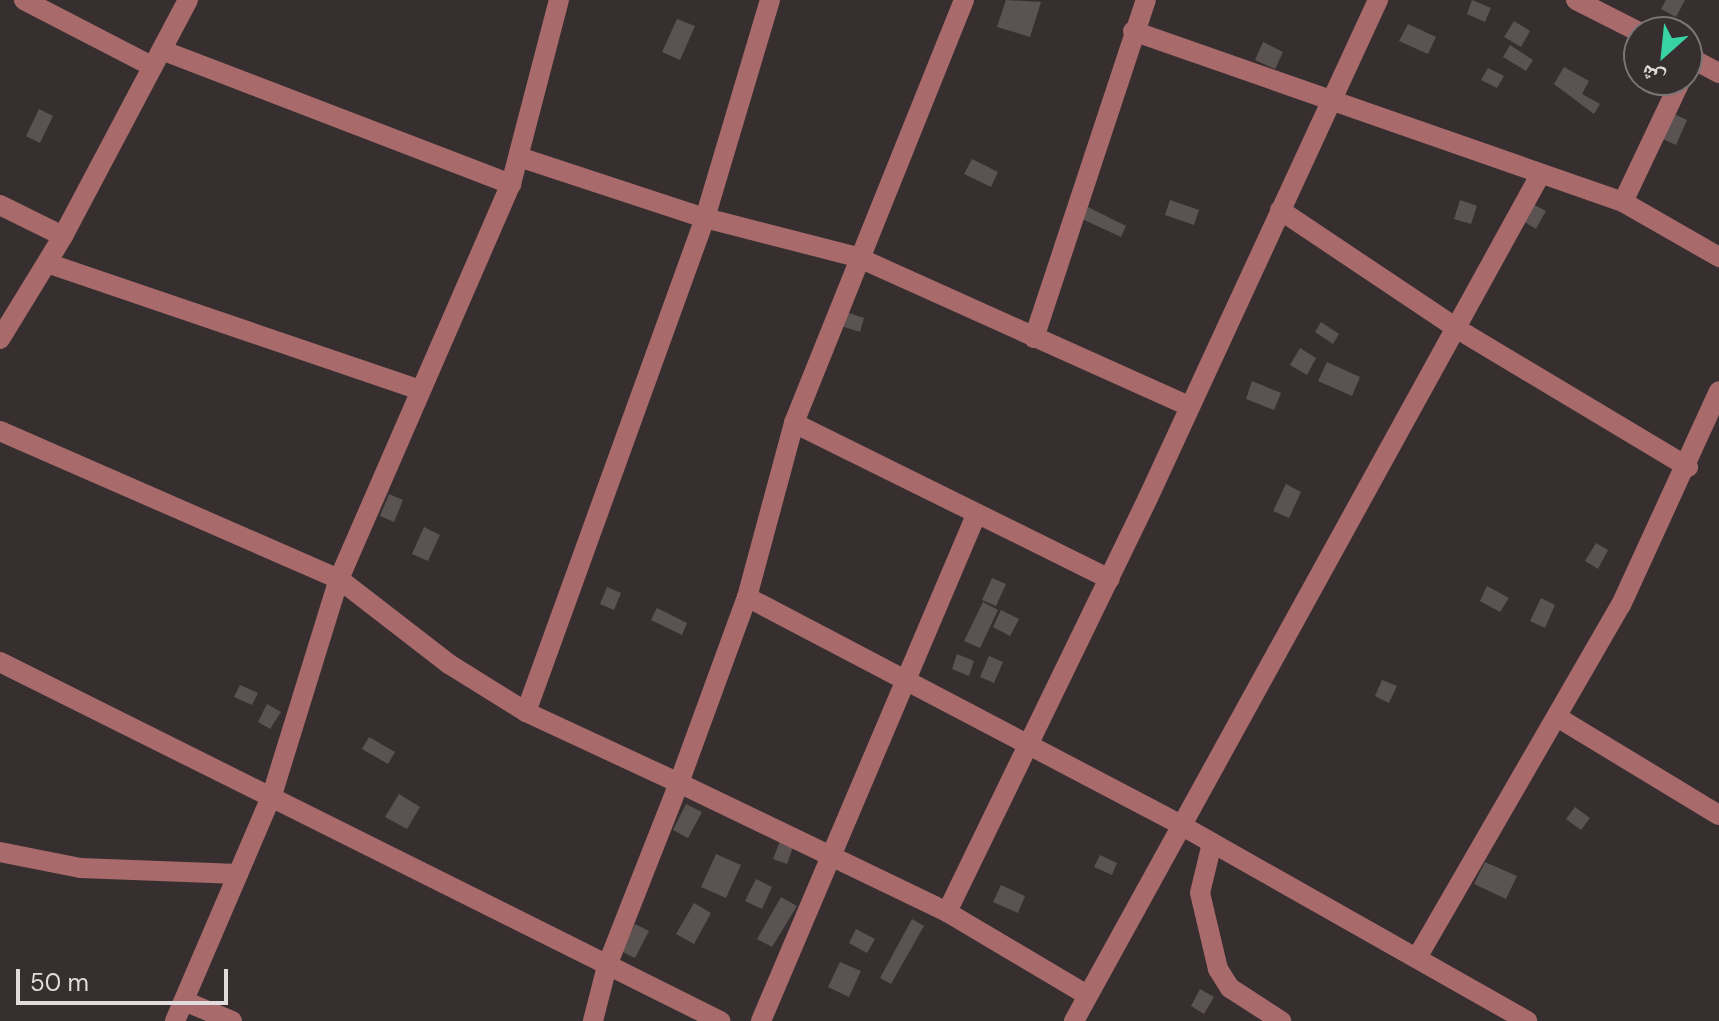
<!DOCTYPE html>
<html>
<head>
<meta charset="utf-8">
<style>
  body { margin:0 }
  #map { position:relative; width:1719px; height:1021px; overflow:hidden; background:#372f2f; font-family:"DM Sans","Noto Naskh Arabic",sans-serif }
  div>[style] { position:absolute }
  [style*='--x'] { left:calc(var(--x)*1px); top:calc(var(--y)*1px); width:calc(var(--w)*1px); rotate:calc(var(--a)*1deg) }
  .building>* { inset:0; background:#5b5252 }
  .minor>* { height:20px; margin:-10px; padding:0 10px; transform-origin:10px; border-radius:10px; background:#a96a6c }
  span { translate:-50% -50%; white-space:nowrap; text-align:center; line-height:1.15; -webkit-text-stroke:6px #372f2f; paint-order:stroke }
  .north { position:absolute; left:1623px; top:16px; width:80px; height:80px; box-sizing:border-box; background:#372f2f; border:2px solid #7b7474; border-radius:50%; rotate:207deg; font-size:22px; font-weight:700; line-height:32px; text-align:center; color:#e1dbdb }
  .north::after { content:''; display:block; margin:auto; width:28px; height:36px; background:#38d4a6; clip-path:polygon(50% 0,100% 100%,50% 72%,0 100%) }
  .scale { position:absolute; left:16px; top:969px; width:212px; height:36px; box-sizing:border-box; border:4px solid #e1dbdb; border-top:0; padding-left:10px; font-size:24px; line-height:28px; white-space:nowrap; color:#e1dbdb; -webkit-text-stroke:6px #372f2f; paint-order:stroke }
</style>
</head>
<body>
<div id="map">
  <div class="building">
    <i style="clip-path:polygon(1006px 0,1041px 2px,1030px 37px,997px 27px)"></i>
    <i style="clip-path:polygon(1472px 0,1491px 8px,1485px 22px,1467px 14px)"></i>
    <i style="clip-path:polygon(1666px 0,1685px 0,1676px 17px,1661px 9px)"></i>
    <i style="clip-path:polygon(677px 19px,695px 26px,680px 60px,662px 52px)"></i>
    <i style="clip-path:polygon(1514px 21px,1530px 31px,1521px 47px,1504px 37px)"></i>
    <i style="clip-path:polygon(1408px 24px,1436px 37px,1428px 54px,1399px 41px)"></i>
    <i style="clip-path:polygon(1263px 42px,1283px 52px,1275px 69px,1255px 60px)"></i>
    <i style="clip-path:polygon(1510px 45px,1533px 60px,1526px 71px,1503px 57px)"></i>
    <i style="clip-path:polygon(1564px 67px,1589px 81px,1582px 94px,1600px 104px,1594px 114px,1554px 84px)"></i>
    <i style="clip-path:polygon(1488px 68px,1504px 76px,1497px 88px,1481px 80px)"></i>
    <i style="clip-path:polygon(39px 109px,53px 116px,40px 143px,26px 136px)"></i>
    <i style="clip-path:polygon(1674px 114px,1687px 120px,1676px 145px,1663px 139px)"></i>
    <i style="clip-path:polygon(972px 159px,998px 172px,991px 187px,964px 174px)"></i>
    <i style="clip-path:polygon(1170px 200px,1199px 210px,1194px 225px,1165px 215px)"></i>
    <i style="clip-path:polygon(1460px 200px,1477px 206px,1471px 224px,1454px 219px)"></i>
    <i style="clip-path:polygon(1531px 203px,1546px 211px,1536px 229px,1521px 220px)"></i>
    <i style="clip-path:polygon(1088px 207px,1126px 226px,1121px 237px,1082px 219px)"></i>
    <i style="clip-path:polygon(846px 312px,864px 318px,860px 332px,841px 326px)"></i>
    <i style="clip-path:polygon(1321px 322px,1339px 334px,1333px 344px,1315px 332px)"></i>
    <i style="clip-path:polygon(1300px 348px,1316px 358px,1307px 375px,1290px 365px)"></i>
    <i style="clip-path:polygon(1327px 362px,1360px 377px,1352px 396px,1318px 381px)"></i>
    <i style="clip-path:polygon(1252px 381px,1281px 393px,1274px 410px,1246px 399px)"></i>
    <i style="clip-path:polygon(1286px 484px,1301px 492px,1289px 518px,1273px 511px)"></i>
    <i style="clip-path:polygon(389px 494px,403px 500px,394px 522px,380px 516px)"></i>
    <i style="clip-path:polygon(424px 527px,440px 535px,428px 561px,412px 554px)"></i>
    <i style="clip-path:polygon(1596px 543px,1608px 550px,1598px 569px,1585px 561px)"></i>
    <i style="clip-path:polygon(992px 578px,1006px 584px,996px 606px,982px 600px)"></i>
    <i style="clip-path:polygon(1487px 586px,1509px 598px,1500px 612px,1480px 601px)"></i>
    <i style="clip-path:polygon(607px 587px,621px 593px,614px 610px,600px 604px)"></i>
    <i style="clip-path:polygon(1541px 598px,1555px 605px,1545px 628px,1530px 621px)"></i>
    <i style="clip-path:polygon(983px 602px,998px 610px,980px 648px,964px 641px)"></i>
    <i style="clip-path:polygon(657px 608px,687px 623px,682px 635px,651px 620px)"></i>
    <i style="clip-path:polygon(1001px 610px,1019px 619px,1010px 636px,993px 627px)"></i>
    <i style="clip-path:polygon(957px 654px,974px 661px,969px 676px,952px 669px)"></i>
    <i style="clip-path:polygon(989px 656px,1003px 662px,994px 683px,980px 677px)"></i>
    <i style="clip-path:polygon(1382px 680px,1397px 686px,1389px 703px,1375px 696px)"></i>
    <i style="clip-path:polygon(240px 685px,258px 693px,252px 705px,234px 697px)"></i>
    <i style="clip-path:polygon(267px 704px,281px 712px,270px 729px,258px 722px)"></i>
    <i style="clip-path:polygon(369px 737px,395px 752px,388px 764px,362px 749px)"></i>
    <i style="clip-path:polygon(399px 794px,420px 807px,407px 829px,385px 817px)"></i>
    <i style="clip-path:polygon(686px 804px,702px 812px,688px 838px,673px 830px)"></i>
    <i style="clip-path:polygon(1575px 807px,1590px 818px,1581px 830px,1566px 819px)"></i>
    <i style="clip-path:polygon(780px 841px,793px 847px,787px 864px,773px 859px)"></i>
    <i style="clip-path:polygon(716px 854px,741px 865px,726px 898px,701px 887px)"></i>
    <i style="clip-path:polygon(1100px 855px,1117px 863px,1112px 875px,1094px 867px)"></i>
    <i style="clip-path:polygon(1485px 862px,1517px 876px,1506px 899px,1474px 884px)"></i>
    <i style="clip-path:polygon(756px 879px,772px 887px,762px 909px,745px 901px)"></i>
    <i style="clip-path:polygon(1001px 885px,1025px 896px,1018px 913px,993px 902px)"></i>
    <i style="clip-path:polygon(781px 897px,797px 906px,772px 947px,757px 939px)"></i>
    <i style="clip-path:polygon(694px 903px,711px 913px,694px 944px,676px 934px)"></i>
    <i style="clip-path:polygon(912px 919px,924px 926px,891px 984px,880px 978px)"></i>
    <i style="clip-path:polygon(635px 924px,649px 931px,635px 958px,621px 951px)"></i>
    <i style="clip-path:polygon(856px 929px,875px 939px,867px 953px,849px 943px)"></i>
    <i style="clip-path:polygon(840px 962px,861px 971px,849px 997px,828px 987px)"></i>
    <i style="clip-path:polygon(1200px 989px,1214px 997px,1204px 1014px,1191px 1006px)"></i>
  </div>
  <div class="minor">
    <i style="--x:24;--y:0;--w:145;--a:27.4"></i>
    <i style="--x:964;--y:0;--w:456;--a:111.9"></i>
    <i style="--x:794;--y:423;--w:180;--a:105.1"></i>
    <i style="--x:747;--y:597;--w:198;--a:110.1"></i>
    <i style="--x:679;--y:783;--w:297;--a:25.7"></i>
    <i style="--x:947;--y:912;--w:163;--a:30.7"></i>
    <i style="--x:1576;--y:0;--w:71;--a:26.9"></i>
    <i style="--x:1133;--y:31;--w:519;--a:19.24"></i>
    <i style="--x:1623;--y:202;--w:111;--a:29.8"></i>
    <i style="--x:164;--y:51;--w:372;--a:21"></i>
    <i style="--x:1687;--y:56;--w:36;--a:28"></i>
    <i style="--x:519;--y:157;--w:196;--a:18.2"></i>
    <i style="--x:705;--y:218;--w:157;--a:14.4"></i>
    <i style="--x:857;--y:257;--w:364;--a:24.2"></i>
    <i style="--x:1623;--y:202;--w:135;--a:-64.6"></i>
    <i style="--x:0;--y:205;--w:70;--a:26.2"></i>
    <i style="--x:1280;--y:210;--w:216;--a:33.8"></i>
    <i style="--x:1459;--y:330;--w:267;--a:30.9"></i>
    <i style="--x:47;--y:263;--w:391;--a:18.8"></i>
    <i style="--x:1034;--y:338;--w:356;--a:-71.7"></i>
    <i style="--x:0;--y:339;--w:121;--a:-58.5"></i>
    <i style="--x:63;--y:236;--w:267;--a:-62.1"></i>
    <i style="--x:794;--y:423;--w:352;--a:26.3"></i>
    <i style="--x:0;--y:431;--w:370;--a:23.6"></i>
    <i style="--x:339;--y:579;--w:139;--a:37.7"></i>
    <i style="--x:449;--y:664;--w:91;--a:31.9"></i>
    <i style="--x:526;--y:712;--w:169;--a:24.9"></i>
    <i style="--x:679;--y:783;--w:197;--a:111.5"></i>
    <i style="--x:607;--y:966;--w:57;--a:104.3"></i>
    <i style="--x:747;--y:597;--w:488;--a:27.7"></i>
    <i style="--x:1179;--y:824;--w:400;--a:29.5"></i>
    <i style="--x:0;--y:662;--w:805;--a:26.5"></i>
    <i style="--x:526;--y:712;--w:525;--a:-70.08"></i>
    <i style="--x:705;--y:218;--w:227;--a:-73.4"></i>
    <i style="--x:1557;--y:717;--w:189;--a:31.2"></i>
    <i style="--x:1212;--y:843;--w:51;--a:103.5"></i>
    <i style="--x:1200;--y:893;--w:78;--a:76.7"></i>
    <i style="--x:1218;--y:969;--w:22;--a:58"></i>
    <i style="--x:1230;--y:988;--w:61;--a:32.9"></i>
    <i style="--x:0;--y:852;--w:82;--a:11.3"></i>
    <i style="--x:80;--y:868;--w:158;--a:2.2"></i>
    <i style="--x:947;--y:912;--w:460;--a:-64.1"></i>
    <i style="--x:1148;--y:498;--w:549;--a:-65.21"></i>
    <i style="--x:1418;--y:956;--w:405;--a:-60"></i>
    <i style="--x:1621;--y:605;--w:235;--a:-65.4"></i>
    <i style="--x:184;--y:1001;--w:52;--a:22.6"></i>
    <i style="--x:175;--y:1021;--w:246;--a:-66.8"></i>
    <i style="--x:272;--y:795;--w:226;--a:-72.8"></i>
    <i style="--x:339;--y:579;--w:431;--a:-66.5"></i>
    <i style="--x:511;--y:184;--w:190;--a:-75.4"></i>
    <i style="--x:761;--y:1021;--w:550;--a:-66.98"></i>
    <i style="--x:1074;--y:1021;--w:964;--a:-61.15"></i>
  </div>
  <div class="north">ش</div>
  <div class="scale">50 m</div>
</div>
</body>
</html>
